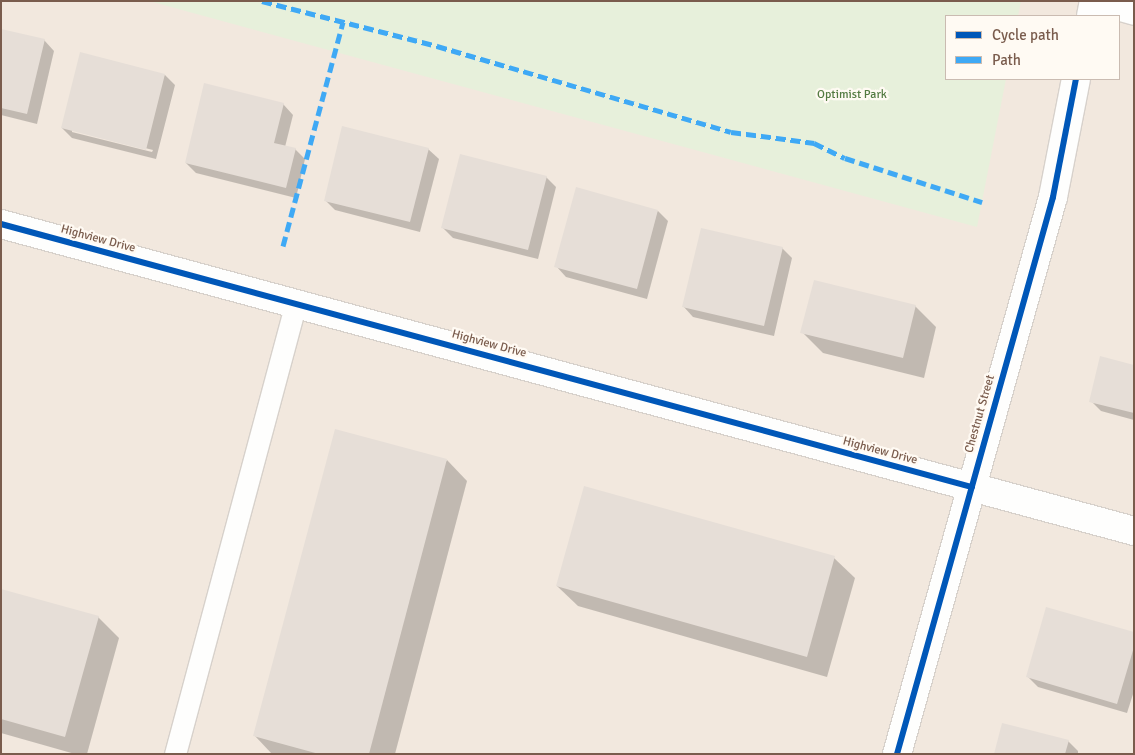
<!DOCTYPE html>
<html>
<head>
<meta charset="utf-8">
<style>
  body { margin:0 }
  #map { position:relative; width:1135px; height:755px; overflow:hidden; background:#f9f5f0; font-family:Signika,sans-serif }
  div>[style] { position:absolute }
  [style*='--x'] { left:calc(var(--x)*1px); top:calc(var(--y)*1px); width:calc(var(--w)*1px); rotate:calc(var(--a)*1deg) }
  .residential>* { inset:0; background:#f2e8de }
  .green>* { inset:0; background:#e7f0db }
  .shadow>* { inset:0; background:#0003 }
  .building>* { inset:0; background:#e6ded7 }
  .roads { filter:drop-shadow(1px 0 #d7d1cb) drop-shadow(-1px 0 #d7d1cb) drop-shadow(0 1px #d7d1cb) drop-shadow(0 -1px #d7d1cb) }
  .lane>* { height:21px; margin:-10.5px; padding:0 10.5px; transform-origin:10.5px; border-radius:10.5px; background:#fefefd }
  .street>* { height:28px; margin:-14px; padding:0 14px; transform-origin:14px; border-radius:14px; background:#fefefd }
  .secondary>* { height:28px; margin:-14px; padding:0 14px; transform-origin:14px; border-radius:14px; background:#fefefd }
  .quiet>* { height:5px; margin-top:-2.5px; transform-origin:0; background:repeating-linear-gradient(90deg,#3fa9f5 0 10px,transparent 0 15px) }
  .cycleway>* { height:6px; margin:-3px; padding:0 3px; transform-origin:3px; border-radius:3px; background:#0057b8 }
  span { translate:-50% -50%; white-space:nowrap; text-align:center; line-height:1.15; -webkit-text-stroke:4.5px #fffaf3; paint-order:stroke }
  .park-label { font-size:12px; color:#537a41 }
  .street-label { font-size:12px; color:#7a5c4d }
  .frame { position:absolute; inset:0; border:2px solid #7a5c4d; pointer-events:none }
  .legend { position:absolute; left:945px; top:15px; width:175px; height:65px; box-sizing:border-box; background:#fffaf3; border:1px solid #cabbb1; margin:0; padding:6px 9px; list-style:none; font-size:15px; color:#7a5c4d }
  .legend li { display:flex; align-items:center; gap:10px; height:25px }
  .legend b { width:25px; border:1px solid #cabbb1 }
</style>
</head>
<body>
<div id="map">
  <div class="residential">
    <i style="clip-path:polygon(evenodd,1px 1px,1134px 1px,1134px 754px,1px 754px,1px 1px,946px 16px,1119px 16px,1119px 79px,946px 79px,946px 16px)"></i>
  </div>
  <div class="green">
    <i style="clip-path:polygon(149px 1px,1021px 1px,1018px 16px,946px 16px,946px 79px,1006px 79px,977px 227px)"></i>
  </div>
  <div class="shadow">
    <i style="clip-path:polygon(1px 30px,44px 40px,54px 51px,37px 124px,1px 115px)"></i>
    <i style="clip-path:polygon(evenodd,165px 75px,175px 85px,156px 159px,72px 138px,62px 128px,165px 75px,72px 130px,153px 150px,152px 152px,72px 132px,72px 130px)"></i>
    <i style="clip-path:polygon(283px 104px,293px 115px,285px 147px,295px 149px,305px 159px,296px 198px,196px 173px,186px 163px)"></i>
    <i style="clip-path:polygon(428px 149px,439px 159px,420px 232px,335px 210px,325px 200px)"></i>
    <i style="clip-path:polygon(546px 177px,556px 187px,538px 259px,453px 238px,443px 228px)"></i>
    <i style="clip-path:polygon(658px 211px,668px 221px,647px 299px,566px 277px,556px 266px)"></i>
    <i style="clip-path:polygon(782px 248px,792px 258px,774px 336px,693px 317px,683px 306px)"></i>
    <i style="clip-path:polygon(915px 306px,936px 327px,924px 378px,823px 353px,802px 332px)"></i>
    <i style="clip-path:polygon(1134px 366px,1134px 420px,1101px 411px,1091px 401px)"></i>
    <i style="clip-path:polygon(447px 460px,467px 481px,395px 754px,272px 754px,255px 736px)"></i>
    <i style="clip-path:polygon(834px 558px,855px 578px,827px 677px,578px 606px,557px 586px)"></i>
    <i style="clip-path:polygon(1px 590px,98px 617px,119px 638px,87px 754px,75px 754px,1px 733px)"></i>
    <i style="clip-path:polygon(1134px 633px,1134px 691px,1127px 713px,1038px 687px,1028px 677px)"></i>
    <i style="clip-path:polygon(1068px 741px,1078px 751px,1078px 754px,995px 754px)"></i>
  </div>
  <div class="building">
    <i style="clip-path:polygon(1px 29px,45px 39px,27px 114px,1px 108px)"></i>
    <i style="clip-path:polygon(80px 52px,165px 74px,146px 150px,61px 128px)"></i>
    <i style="clip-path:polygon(204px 83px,284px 103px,274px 143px,296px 148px,286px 188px,185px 163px)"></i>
    <i style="clip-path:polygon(342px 126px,429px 148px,410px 222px,324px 201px)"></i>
    <i style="clip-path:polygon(460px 154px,547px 176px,528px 250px,441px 228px)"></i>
    <i style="clip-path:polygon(576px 187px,658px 210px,637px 289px,554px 267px)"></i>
    <i style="clip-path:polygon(701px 228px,783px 247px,764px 326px,682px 307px)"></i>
    <i style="clip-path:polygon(814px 280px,916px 305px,903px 358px,800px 333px)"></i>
    <i style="clip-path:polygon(1100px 356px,1134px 365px,1134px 413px,1089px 402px)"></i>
    <i style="clip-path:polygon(335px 429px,447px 459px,369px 754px,319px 754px,253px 736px)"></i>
    <i style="clip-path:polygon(584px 486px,835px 556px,807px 657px,556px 586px)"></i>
    <i style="clip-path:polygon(1px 589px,99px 616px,65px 737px,1px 719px)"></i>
    <i style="clip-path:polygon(1046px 607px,1134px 632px,1134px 647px,1117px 704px,1026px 677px)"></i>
    <i style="clip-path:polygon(1002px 723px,1069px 740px,1065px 754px,994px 754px)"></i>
  </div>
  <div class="roads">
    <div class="lane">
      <i style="--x:175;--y:754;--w:467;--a:-75"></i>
    </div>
    <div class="street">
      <i style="--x:1100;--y:1;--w:35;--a:16"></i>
    </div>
    <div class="secondary">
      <i style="--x:1091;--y:16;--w:15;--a:-79"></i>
      <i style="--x:1;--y:224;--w:1174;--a:15.16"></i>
      <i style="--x:897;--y:754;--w:578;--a:-74.35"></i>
      <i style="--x:1053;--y:197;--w:120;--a:-79"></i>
    </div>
  </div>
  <div class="quiet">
    <i style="--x:262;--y:1;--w:181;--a:14.4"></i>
    <i style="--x:437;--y:46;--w:306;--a:16.3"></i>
    <i style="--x:731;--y:132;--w:84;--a:7.5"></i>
    <i style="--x:814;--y:143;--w:34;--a:26"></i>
    <i style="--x:845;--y:158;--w:144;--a:17.8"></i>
    <i style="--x:283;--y:246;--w:232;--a:-75"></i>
  </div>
  <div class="cycleway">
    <i style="--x:1;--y:224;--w:1006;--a:15.16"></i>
    <i style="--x:897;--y:754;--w:578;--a:-74.35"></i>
    <i style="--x:1053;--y:197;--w:120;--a:-79"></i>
  </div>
  <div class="park-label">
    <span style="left:852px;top:95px">Optimist Park</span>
  </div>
  <div class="street-label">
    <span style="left:98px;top:239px;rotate:15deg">Highview Drive</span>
    <span style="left:489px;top:344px;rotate:15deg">Highview Drive</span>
    <span style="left:980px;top:414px;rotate:-74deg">Chestnut Street</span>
    <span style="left:880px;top:451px;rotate:15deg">Highview Drive</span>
  </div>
  <div class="frame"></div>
  <ul class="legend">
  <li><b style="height:6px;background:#0057b8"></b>Cycle path</li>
  <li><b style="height:6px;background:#3fa9f5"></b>Path</li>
  </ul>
</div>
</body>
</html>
